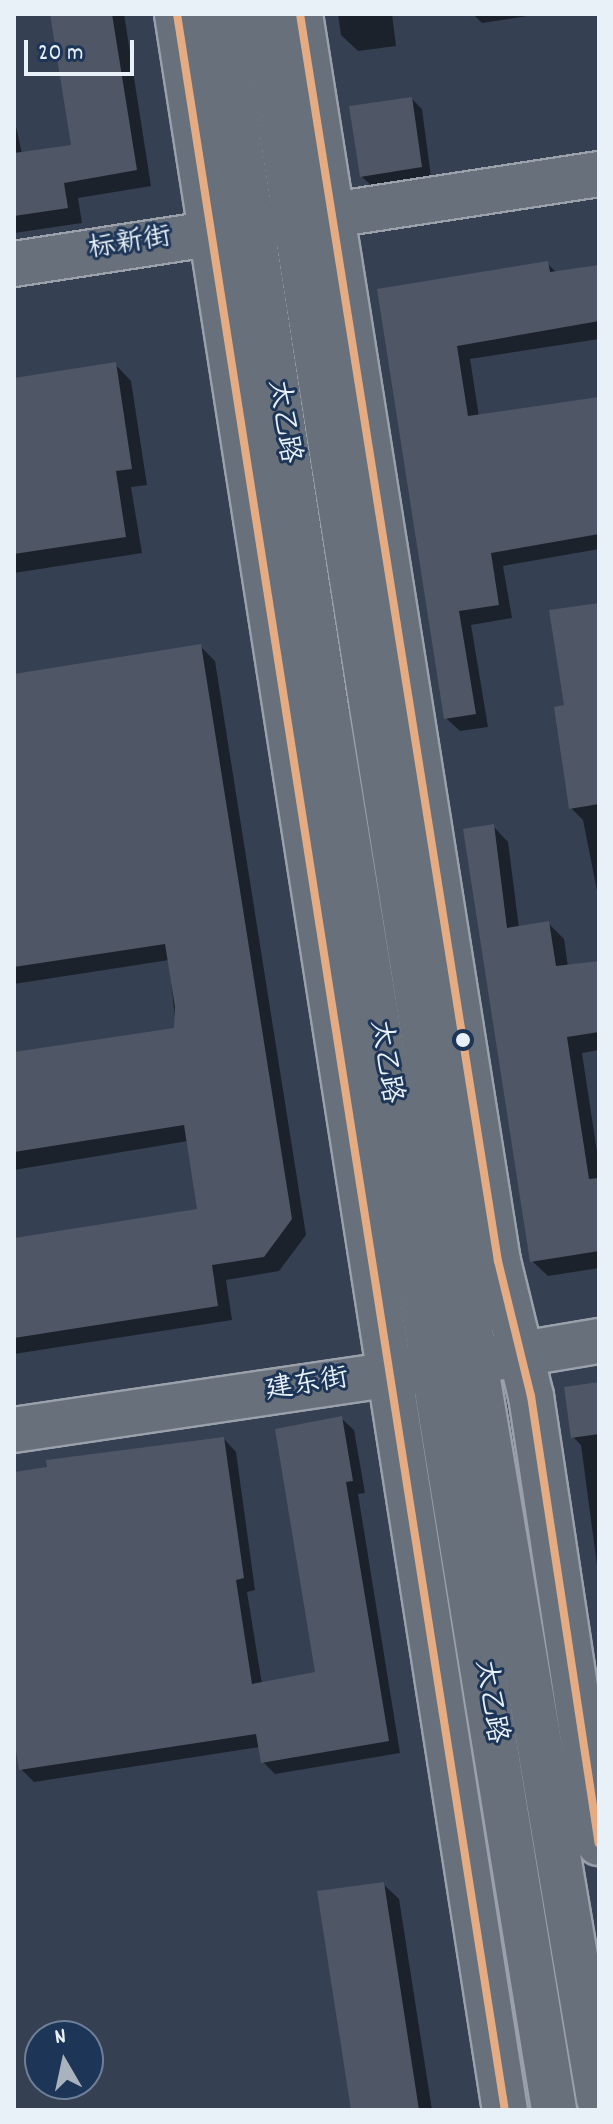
<!DOCTYPE html>
<html>
<head>
<meta charset="utf-8">
<style>
  body { margin:0 }
  #map { position:relative; width:613px; height:2124px; overflow:hidden; background:#354053; font-family:Dekko,"LXGW WenKai TC",sans-serif }
  div>[style] { position:absolute }
  [style*='--x'] { left:calc(var(--x)*1px); top:calc(var(--y)*1px); width:calc(var(--w)*1px); rotate:calc(var(--a)*1deg) }
  .shadow>* { inset:0; background:#0007 }
  .building>* { inset:0; background:#4f5666 }
  .roads { filter:drop-shadow(2px 0 #9aa1ab) drop-shadow(-2px 0 #9aa1ab) drop-shadow(0 2px #9aa1ab) drop-shadow(0 -2px #9aa1ab) }
  .secondary>* { height:44px; margin:-22px; padding:0 22px; transform-origin:22px; border-radius:22px; background:#68707b }
  .primary>* { height:44px; margin:-22px; padding:0 22px; transform-origin:22px; border-radius:22px; background:#68707b }
  .bus-1>* { height:8px; margin:-4px; padding:0 4px; transform-origin:4px; border-radius:4px; background:#e5ac83 }
  .dots>* { width:22px; height:22px; translate:-50% -50%; box-sizing:border-box; border:4px solid #1d3557; border-radius:50% }
  span { translate:-50% -50%; white-space:nowrap; text-align:center; line-height:1.15; -webkit-text-stroke:6px #1d3557; paint-order:stroke }
  .street-label { font-size:28px; color:#e8f1f8 }
  .frame { position:absolute; inset:0; border:16px solid #e8f1f8; pointer-events:none }
  .north { position:absolute; left:24px; top:2020px; width:80px; height:80px; box-sizing:border-box; background:#1d3557; border:2px solid #6e8097; border-radius:50%; rotate:351deg; font-size:22px; font-weight:700; line-height:32px; text-align:center; color:#e8f1f8 }
  .north::after { content:''; display:block; margin:auto; width:28px; height:36px; background:#a9b3be; clip-path:polygon(50% 0,100% 100%,50% 72%,0 100%) }
  .scale { position:absolute; left:24px; top:40px; width:110px; height:36px; box-sizing:border-box; border:4px solid #e8f1f8; border-top:0; padding-left:10px; font-size:24px; line-height:28px; white-space:nowrap; color:#e8f1f8; -webkit-text-stroke:6px #1d3557; paint-order:stroke }
</style>
</head>
<body>
<div id="map">
  <div class="shadow">
    <i style="clip-path:polygon(52px 14px,124px 14px,151px 186px,78px 198px,82px 223px,14px 233px,14px 117px,22px 154px,73px 146px)"></i>
    <i style="clip-path:polygon(338px 14px,392px 14px,396px 46px,358px 51px,341px 35px)"></i>
    <i style="clip-path:polygon(473px 14px,541px 14px,482px 23px)"></i>
    <i style="clip-path:polygon(412px 99px,422px 109px,431px 177px,372px 186px,361px 176px)"></i>
    <i style="clip-path:polygon(547px 263px,557px 273px,599px 267px,599px 339px,470px 359px,479px 417px,599px 398px,599px 549px,503px 566px,512px 618px,471px 625px,488px 727px,460px 731px,446px 718px,379px 291px)"></i>
    <i style="clip-path:polygon(115px 364px,131px 381px,147px 485px,131px 487px,142px 553px,14px 573px,14px 380px)"></i>
    <i style="clip-path:polygon(599px 605px,599px 901px,583px 820px,571px 808px,567px 707px)"></i>
    <i style="clip-path:polygon(200px 646px,215px 661px,306px 1235px,279px 1271px,226px 1280px,232px 1320px,14px 1354px,14px 1240px,200px 1211px,188px 1141px,14px 1170px,14px 1055px,176px 1029px,169px 960px,14px 984px,14px 676px)"></i>
    <i style="clip-path:polygon(493px 826px,508px 842px,519px 928px,548px 923px,564px 939px,568px 967px,599px 962px,599px 1050px,582px 1053px,599px 1165px,599px 1268px,548px 1276px,532px 1261px)"></i>
    <i style="clip-path:polygon(599px 1384px,599px 1580px,581px 1445px,573px 1437px)"></i>
    <i style="clip-path:polygon(341px 1418px,354px 1430px,365px 1493px,358px 1494px,400px 1753px,275px 1774px,263px 1762px,260px 1747px,34px 1782px,21px 1769px,14px 1725px,14px 1474px,224px 1439px,236px 1452px,255px 1590px,247px 1592px,262px 1684px,317px 1673px)"></i>
    <i style="clip-path:polygon(383px 1884px,399px 1899px,432px 2110px,353px 2110px)"></i>
  </div>
  <div class="building">
    <i style="clip-path:polygon(50px 14px,112px 14px,137px 170px,64px 183px,68px 208px,14px 216px,14px 153px,71px 145px)"></i>
    <i style="clip-path:polygon(412px 97px,422px 167px,360px 177px,349px 106px)"></i>
    <i style="clip-path:polygon(548px 261px,550px 272px,599px 265px,599px 321px,457px 346px,468px 416px,599px 397px,599px 534px,491px 553px,499px 605px,459px 611px,476px 714px,444px 719px,377px 289px)"></i>
    <i style="clip-path:polygon(116px 362px,132px 469px,116px 471px,126px 537px,14px 554px,14px 378px)"></i>
    <i style="clip-path:polygon(599px 603px,599px 804px,569px 809px,554px 707px,564px 705px,549px 610px)"></i>
    <i style="clip-path:polygon(201px 644px,292px 1219px,264px 1257px,212px 1265px,218px 1306px,14px 1338px,14px 1238px,197px 1209px,184px 1125px,14px 1152px,14px 1052px,174px 1028px,175px 1007px,165px 944px,14px 967px,14px 674px)"></i>
    <i style="clip-path:polygon(494px 824px,507px 928px,549px 921px,556px 966px,599px 961px,599px 1032px,567px 1037px,589px 1179px,599px 1178px,599px 1251px,530px 1262px,463px 829px)"></i>
    <i style="clip-path:polygon(599px 1382px,599px 1434px,571px 1438px,564px 1387px)"></i>
    <i style="clip-path:polygon(342px 1416px,353px 1481px,346px 1482px,389px 1741px,261px 1763px,256px 1734px,19px 1770px,14px 1738px,14px 1472px,47px 1467px,46px 1460px,224px 1437px,244px 1578px,236px 1580px,252px 1684px,315px 1672px,275px 1429px)"></i>
    <i style="clip-path:polygon(384px 1882px,419px 2110px,351px 2110px,317px 1891px)"></i>
  </div>
  <div class="roads">
    <div class="secondary">
      <i style="--x:177;--y:14;--w:2122;--a:81.11"></i>
      <i style="--x:300;--y:14;--w:1263;--a:80.98"></i>
      <i style="--x:498;--y:1261;--w:139;--a:76.3"></i>
      <i style="--x:531;--y:1396;--w:452;--a:81.4"></i>
      <i style="--x:14;--y:264;--w:592;--a:-8.75"></i>
      <i style="--x:491;--y:1359;--w:109;--a:-9.5"></i>
      <i style="--x:14;--y:1430;--w:409;--a:-8.4"></i>
    </div>
    <div class="primary">
      <i style="--x:219;--y:14;--w:708;--a:81.23"></i>
      <i style="--x:327;--y:714;--w:1414;--a:80.76"></i>
      <i style="--x:263;--y:14;--w:1365;--a:81.06"></i>
      <i style="--x:475;--y:1362;--w:747;--a:80.45"></i>
    </div>
  </div>
  <div class="bus-1">
    <i style="--x:177;--y:14;--w:2122;--a:81.11"></i>
    <i style="--x:300;--y:14;--w:1263;--a:80.98"></i>
    <i style="--x:498;--y:1261;--w:139;--a:76.3"></i>
    <i style="--x:531;--y:1396;--w:452;--a:81.4"></i>
  </div>
  <div class="dots">
    <i style="left:463px;top:1040px;background:#e8f1f8"></i>
  </div>
  <div class="street-label">
    <span style="left:130px;top:245px;rotate:-9deg">标新街</span>
    <span style="left:282px;top:422px;rotate:81deg">太乙路</span>
    <span style="left:384px;top:1062px;rotate:81deg">太乙路</span>
    <span style="left:307px;top:1386px;rotate:-9deg">建东街</span>
    <span style="left:489px;top:1702px;rotate:81deg">太乙路</span>
  </div>
  <div class="frame"></div>
  <div class="north">N</div>
  <div class="scale">20 m</div>
</div>
</body>
</html>
